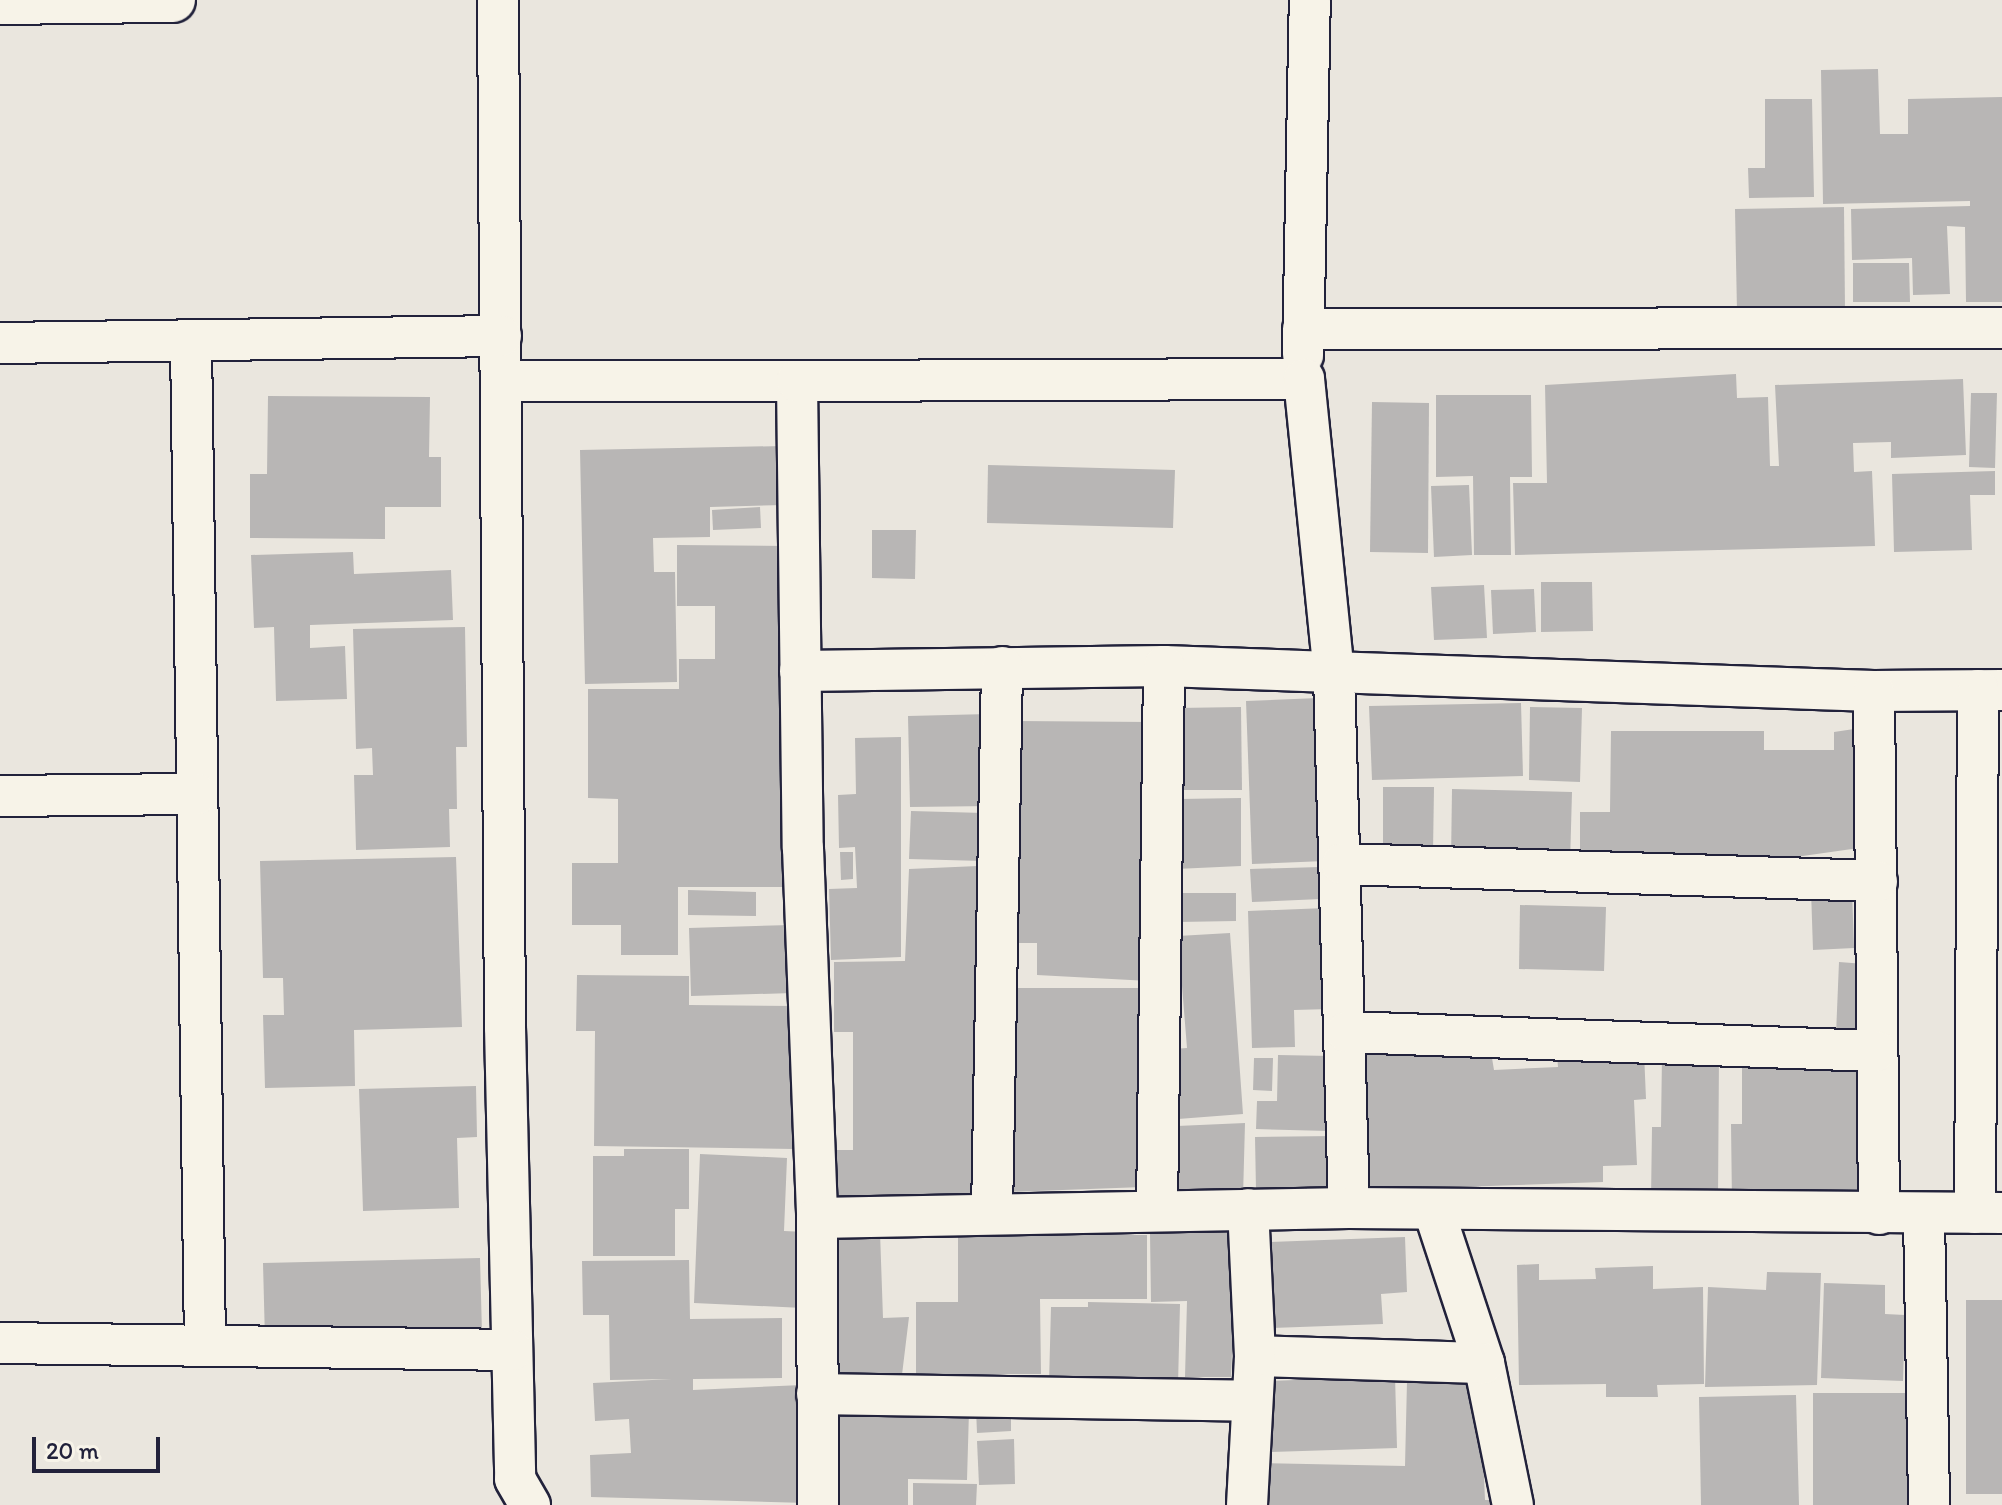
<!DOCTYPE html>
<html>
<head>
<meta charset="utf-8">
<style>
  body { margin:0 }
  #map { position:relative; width:2002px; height:1505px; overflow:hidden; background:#eae6de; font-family:Itim,sans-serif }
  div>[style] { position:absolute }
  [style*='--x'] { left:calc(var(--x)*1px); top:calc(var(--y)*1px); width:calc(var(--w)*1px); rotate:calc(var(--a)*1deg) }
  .building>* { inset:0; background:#b8b6b5 }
  .roads { filter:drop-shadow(2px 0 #22223b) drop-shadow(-2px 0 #22223b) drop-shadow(0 2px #22223b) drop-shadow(0 -2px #22223b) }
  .minor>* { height:40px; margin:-20px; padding:0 20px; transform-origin:20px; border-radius:20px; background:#f7f3e8 }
  .tertiary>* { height:44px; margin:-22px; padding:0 22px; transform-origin:22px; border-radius:22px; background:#f7f3e8 }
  span { translate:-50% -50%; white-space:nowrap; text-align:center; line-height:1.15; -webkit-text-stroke:7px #f7f3e8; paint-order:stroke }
  .scale { position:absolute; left:32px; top:1437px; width:128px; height:36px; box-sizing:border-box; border:4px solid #22223b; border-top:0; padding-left:10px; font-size:24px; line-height:28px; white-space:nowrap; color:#22223b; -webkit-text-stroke:6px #f7f3e8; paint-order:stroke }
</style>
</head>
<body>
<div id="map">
  <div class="building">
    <i style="clip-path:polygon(1878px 69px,1880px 134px,1908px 134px,1908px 99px,2002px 97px,2002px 302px,1966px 302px,1965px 227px,1947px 226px,1950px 294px,1913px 295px,1912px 258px,1852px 260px,1851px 209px,1970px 206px,1970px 201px,1823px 204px,1821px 70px)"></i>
    <i style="clip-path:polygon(1765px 99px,1812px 99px,1814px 197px,1749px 198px,1748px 168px,1765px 168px)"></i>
    <i style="clip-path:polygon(1844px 207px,1845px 309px,1737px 311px,1735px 209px)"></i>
    <i style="clip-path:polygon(1853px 263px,1909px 263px,1910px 302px,1853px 302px)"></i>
    <i style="clip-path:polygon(1736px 374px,1737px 398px,1768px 397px,1770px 466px,1779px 466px,1775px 385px,1963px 379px,1966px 455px,1891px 458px,1891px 442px,1853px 443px,1854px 472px,1872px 471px,1875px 546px,1515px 555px,1513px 483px,1547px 483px,1545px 385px)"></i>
    <i style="clip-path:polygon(1971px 393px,1997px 393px,1995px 468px,1969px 467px)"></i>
    <i style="clip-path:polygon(1436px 395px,1531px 395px,1532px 477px,1510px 477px,1511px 555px,1474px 555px,1473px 476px,1436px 477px)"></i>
    <i style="clip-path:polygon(268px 396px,430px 397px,429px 457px,441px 457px,441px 507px,385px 507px,385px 539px,250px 538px,250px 474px,267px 474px)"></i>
    <i style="clip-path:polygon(1372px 402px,1429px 403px,1428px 553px,1370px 552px)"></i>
    <i style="clip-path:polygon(783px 446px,784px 505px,710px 507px,710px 537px,653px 538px,654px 572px,675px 572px,677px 682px,585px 684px,580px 450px)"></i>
    <i style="clip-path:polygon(988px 465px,1175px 470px,1173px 528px,987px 523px)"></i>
    <i style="clip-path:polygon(1995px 471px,1995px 495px,1970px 495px,1972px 550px,1894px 552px,1892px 474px)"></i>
    <i style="clip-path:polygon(1469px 485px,1472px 555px,1434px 557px,1431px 486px)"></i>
    <i style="clip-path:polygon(760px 507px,761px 528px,713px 530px,712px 510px)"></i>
    <i style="clip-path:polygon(872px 530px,916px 530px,915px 579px,872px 578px)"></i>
    <i style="clip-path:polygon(677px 545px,788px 546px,787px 887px,678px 887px,678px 955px,621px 955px,621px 925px,572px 925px,572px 863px,618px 863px,618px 799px,588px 798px,588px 689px,679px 689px,679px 659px,715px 659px,715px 606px,677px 606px)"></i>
    <i style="clip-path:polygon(353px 552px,354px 574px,451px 570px,453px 620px,310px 625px,310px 648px,345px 646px,347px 699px,276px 701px,274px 627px,254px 628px,251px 555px)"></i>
    <i style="clip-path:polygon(1541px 582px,1592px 582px,1593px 631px,1541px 632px)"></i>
    <i style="clip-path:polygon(1484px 585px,1487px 638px,1434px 640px,1431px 587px)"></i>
    <i style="clip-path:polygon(1534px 589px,1536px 632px,1493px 634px,1491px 590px)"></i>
    <i style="clip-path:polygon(465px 627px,467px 747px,456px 747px,457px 809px,449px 809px,450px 847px,356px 850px,354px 775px,373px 775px,372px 748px,356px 749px,353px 629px)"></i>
    <i style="clip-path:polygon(1318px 698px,1325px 861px,1252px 864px,1246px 701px)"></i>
    <i style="clip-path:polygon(1521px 703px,1523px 776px,1372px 780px,1369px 706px)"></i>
    <i style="clip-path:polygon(1241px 707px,1242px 790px,1179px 790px,1178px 708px)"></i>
    <i style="clip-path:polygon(1530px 707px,1582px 708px,1580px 782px,1529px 780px)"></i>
    <i style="clip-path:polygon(989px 714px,991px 806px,910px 807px,908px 716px)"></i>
    <i style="clip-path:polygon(1012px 721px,1150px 722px,1149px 981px,1037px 975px,1037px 943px,1012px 943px)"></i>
    <i style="clip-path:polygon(1854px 729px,1859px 848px,1768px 861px,1580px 861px,1580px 812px,1610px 812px,1611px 731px,1764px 731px,1764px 750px,1834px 750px,1834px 732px)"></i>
    <i style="clip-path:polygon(901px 737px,901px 957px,831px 960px,829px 889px,857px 888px,855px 847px,839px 848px,838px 795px,856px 794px,855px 738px)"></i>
    <i style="clip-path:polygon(1383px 787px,1434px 787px,1433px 851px,1383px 850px)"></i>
    <i style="clip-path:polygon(1452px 789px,1572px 792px,1570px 864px,1451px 860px)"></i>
    <i style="clip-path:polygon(1241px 798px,1241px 866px,1176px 869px,1180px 799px)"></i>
    <i style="clip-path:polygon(911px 811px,984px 813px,983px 861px,909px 859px)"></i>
    <i style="clip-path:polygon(840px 852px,853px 852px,853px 879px,841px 880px)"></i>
    <i style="clip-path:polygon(456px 857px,462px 1027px,354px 1030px,355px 1086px,265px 1088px,263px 1015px,284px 1015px,283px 978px,263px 978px,260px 861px)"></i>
    <i style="clip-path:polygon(978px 866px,979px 1206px,832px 1206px,832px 1150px,853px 1150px,853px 1032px,834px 1032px,834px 962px,905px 961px,909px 869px)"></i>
    <i style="clip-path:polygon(1320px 867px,1321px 899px,1252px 902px,1250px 869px)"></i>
    <i style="clip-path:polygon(1852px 889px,1854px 948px,1813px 950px,1811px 890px)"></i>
    <i style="clip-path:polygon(688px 890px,756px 892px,756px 916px,688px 915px)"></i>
    <i style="clip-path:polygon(1178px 893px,1236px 893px,1236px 921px,1178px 922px)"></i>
    <i style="clip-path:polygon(1520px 905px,1606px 907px,1604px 971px,1519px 969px)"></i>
    <i style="clip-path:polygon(1326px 908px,1330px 1009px,1294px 1010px,1295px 1047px,1252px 1048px,1248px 911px)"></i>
    <i style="clip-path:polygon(791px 925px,793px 993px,691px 996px,689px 928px)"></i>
    <i style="clip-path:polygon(1230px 933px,1243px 1114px,1178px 1119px,1173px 1049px,1187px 1048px,1178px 936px)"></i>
    <i style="clip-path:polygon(1839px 962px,1865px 964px,1862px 1036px,1836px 1035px)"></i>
    <i style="clip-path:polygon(577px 975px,689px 976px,689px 1005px,795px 1006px,794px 1149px,594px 1146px,595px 1031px,576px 1031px)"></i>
    <i style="clip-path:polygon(1004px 988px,1141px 988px,1143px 1187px,1006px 1192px)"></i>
    <i style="clip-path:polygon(1365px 1040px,1490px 1046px,1494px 1070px,1558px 1067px,1557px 1055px,1644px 1052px,1646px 1099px,1634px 1100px,1637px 1165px,1603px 1166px,1603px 1182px,1370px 1190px)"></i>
    <i style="clip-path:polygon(1278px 1055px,1331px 1056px,1329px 1131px,1256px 1129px,1257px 1101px,1277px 1101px)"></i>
    <i style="clip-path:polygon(1662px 1055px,1719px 1055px,1718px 1199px,1651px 1199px,1652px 1127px,1661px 1127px)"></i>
    <i style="clip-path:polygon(1254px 1058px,1273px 1058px,1272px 1091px,1253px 1090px)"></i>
    <i style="clip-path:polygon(1742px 1062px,1866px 1062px,1866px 1204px,1732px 1204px,1731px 1124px,1742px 1124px)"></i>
    <i style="clip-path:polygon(476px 1086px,477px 1137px,457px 1138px,459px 1208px,363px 1211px,359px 1089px)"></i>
    <i style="clip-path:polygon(1245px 1123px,1243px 1197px,1175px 1194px,1177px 1126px)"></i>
    <i style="clip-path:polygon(1334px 1136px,1335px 1189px,1256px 1190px,1255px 1137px)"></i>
    <i style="clip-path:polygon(624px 1149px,689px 1149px,689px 1209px,675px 1209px,675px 1256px,593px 1256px,593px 1156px,624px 1156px)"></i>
    <i style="clip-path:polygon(700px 1154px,787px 1158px,784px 1231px,806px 1232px,803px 1308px,694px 1303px)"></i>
    <i style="clip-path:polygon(880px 1232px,883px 1318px,909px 1317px,901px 1383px,838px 1384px,838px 1234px)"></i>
    <i style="clip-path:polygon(1237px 1232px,1231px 1377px,1185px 1377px,1187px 1301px,1151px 1302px,1150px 1233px)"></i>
    <i style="clip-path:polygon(958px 1235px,1147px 1235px,1147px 1299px,1040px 1299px,1041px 1374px,916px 1374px,916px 1302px,958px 1302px)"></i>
    <i style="clip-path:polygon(1405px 1237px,1407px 1292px,1381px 1294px,1383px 1324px,1272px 1328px,1269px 1242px)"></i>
    <i style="clip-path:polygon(480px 1258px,482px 1334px,265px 1340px,263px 1263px)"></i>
    <i style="clip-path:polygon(689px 1260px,690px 1319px,782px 1318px,782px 1378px,693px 1379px,693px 1390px,802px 1385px,807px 1503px,591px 1497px,590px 1455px,631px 1453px,629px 1419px,595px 1421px,593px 1383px,672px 1379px,610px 1380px,609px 1315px,583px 1315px,582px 1261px)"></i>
    <i style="clip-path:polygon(1539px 1264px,1539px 1280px,1596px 1279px,1595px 1268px,1653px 1266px,1653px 1289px,1703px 1287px,1704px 1384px,1657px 1385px,1658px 1397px,1606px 1397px,1606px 1384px,1519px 1385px,1517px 1265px)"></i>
    <i style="clip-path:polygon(1767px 1272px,1821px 1273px,1817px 1385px,1705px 1387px,1708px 1287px,1766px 1290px)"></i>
    <i style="clip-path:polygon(1824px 1283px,1885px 1285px,1885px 1314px,1905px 1315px,1903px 1381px,1821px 1378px)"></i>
    <i style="clip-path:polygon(1966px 1300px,2002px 1300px,2002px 1494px,1966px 1494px)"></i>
    <i style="clip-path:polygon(1088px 1302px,1180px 1304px,1178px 1385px,1049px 1383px,1051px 1307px,1088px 1307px)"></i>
    <i style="clip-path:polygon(1395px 1376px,1397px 1448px,1271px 1452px,1269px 1381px)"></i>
    <i style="clip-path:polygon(1407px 1381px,1480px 1386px,1485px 1500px,1510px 1500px,1510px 1505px,1258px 1505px,1259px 1463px,1405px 1466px)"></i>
    <i style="clip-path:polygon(1813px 1393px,1914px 1393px,1914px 1505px,1813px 1505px)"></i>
    <i style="clip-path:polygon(1796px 1395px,1799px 1505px,1701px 1505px,1699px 1397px)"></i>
    <i style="clip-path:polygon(838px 1409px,969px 1411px,967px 1480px,908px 1479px,908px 1505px,836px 1505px)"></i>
    <i style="clip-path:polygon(976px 1409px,1011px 1409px,1011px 1431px,977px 1433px)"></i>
    <i style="clip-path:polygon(1014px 1439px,1015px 1484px,979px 1485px,977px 1441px)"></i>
    <i style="clip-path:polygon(913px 1483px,977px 1484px,976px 1505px,913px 1505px)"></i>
  </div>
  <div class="roads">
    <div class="minor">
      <i style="--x:498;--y:0;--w:1027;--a:89.61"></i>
      <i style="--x:505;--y:1027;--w:452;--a:88.7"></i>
      <i style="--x:515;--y:1479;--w:30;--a:60"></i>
      <i style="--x:1303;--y:329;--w:699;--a:-0.08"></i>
      <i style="--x:191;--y:342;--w:1004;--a:89.2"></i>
      <i style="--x:0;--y:343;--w:501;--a:-0.8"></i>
      <i style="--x:1303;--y:355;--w:355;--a:-88.9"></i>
      <i style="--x:501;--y:381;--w:296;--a:0"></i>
      <i style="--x:797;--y:381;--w:467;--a:89.3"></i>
      <i style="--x:803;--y:848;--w:370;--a:87.8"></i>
      <i style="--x:797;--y:381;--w:507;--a:-0.23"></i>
      <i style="--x:1304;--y:379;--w:298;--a:84.2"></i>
      <i style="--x:1334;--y:675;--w:533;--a:88.39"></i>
      <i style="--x:800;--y:671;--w:364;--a:-0.8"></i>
      <i style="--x:1164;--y:666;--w:710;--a:2.02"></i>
      <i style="--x:1874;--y:691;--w:128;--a:-0.4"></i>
      <i style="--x:1874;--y:691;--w:523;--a:89.45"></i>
      <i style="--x:0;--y:796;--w:197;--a:-0.6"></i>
      <i style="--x:1342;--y:864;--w:535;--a:1.82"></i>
      <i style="--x:1347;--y:1032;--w:529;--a:2.06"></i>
      <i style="--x:1157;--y:1211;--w:545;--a:-89.26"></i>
      <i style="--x:1434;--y:1211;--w:160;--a:71.8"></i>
      <i style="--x:1484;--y:1363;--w:145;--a:78.5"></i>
      <i style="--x:992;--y:1213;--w:546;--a:-88.95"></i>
      <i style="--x:1975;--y:1213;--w:523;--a:-89.67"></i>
      <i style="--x:1924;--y:1215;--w:290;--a:89"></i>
      <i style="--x:0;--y:1343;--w:512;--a:0.78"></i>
      <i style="--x:1255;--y:1356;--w:229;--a:1.8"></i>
      <i style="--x:817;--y:1394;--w:431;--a:0.9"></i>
      <i style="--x:818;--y:1505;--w:287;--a:-90.2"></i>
      <i style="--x:817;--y:1218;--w:532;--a:-1.08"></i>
      <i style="--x:1349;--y:1208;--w:653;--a:0.44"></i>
      <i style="--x:1247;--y:1505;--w:149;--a:-86.9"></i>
      <i style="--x:1255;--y:1356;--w:147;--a:-92.7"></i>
    </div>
    <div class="tertiary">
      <i style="--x:0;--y:2;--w:173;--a:-0.7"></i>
    </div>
  </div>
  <div class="scale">20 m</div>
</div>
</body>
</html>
